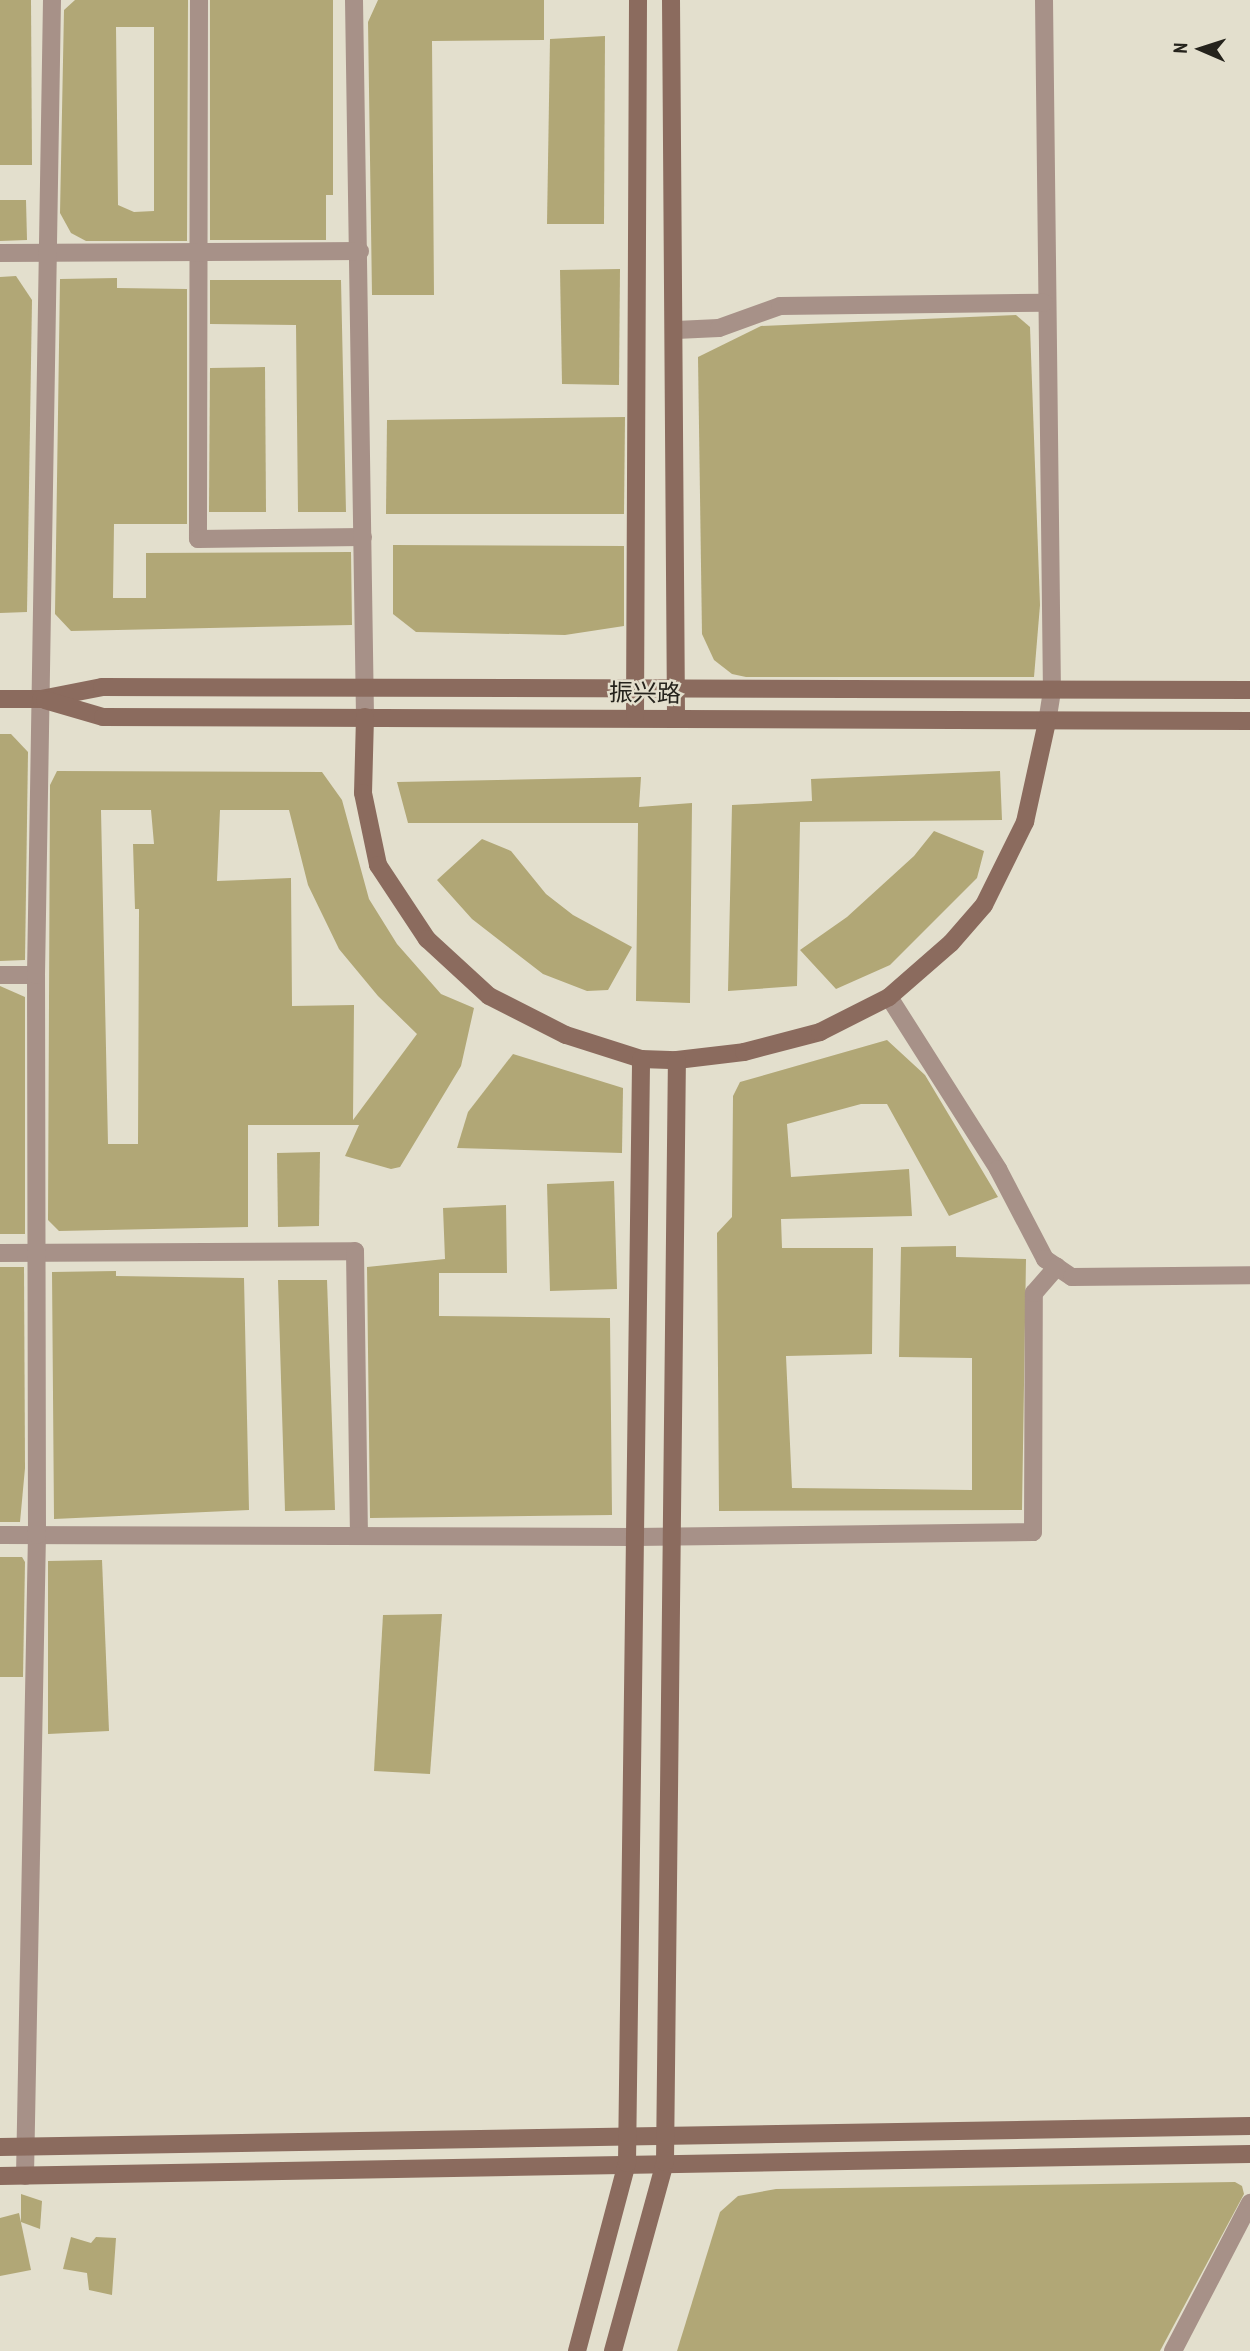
<!DOCTYPE html>
<html>
<head>
<meta charset="utf-8">
<style>
  body { margin:0 }
  #map { position:relative; width:1250px; height:2351px; overflow:hidden; background:#e3dfcd; font-family:"PT Sans Narrow","Noto Sans SC",sans-serif }
  div>[style] { position:absolute }
  [style*='--x'] { left:calc(var(--x)*1px); top:calc(var(--y)*1px); width:calc(var(--w)*1px); rotate:calc(var(--a)*1deg) }
  .building>* { inset:0; background:#b1a776 }
  .street>* { height:18px; margin:-9px; padding:0 9px; transform-origin:9px; border-radius:9px; background:#a79188 }
  .secondary>* { height:18px; margin:-9px; padding:0 9px; transform-origin:9px; border-radius:9px; background:#8b6b5e }
  span { translate:-50% -50%; white-space:nowrap; text-align:center; line-height:1.15; -webkit-text-stroke:5px #e3dfcd; paint-order:stroke }
  .street-label { font-size:24px; color:#25231c }
  .north { position:absolute; left:1166px; top:14px; width:70px; height:70px; -webkit-text-stroke:5px #e3dfcd; paint-order:stroke; rotate:273deg; font-size:19px; font-weight:700; line-height:28px; text-align:center; color:#25231c }
  .north::after { content:''; display:block; margin:auto; width:24px; height:32px; background:#25231c; clip-path:polygon(50% 0,100% 100%,50% 72%,0 100%) }
</style>
</head>
<body>
<div id="map">
  <div class="building">
    <i style="clip-path:polygon(0 0,31px 0,32px 165px,0 165px)"></i>
    <i style="clip-path:polygon(evenodd,75px 0,188px 0,187px 241px,86px 241px,71px 233px,60px 213px,64px 10px,75px 0,116px 27px,154px 27px,154px 211px,134px 212px,118px 205px,116px 27px)"></i>
    <i style="clip-path:polygon(210px 0,333px 0,333px 195px,326px 195px,326px 240px,210px 240px)"></i>
    <i style="clip-path:polygon(378px 0,544px 0,544px 40px,432px 41px,434px 295px,372px 295px,368px 22px)"></i>
    <i style="clip-path:polygon(605px 36px,604px 224px,547px 224px,550px 39px)"></i>
    <i style="clip-path:polygon(0 200px,26px 200px,27px 240px,0 241px)"></i>
    <i style="clip-path:polygon(620px 269px,619px 385px,562px 384px,560px 270px)"></i>
    <i style="clip-path:polygon(16px 276px,32px 300px,27px 612px,0 613px,0 277px)"></i>
    <i style="clip-path:polygon(117px 278px,117px 288px,187px 289px,187px 524px,114px 524px,113px 598px,146px 598px,146px 553px,351px 552px,352px 625px,71px 631px,55px 614px,60px 279px)"></i>
    <i style="clip-path:polygon(210px 280px,341px 280px,346px 512px,298px 512px,296px 325px,210px 324px)"></i>
    <i style="clip-path:polygon(1016px 315px,1030px 327px,1040px 605px,1034px 677px,746px 677px,732px 674px,714px 660px,702px 634px,698px 357px,761px 326px)"></i>
    <i style="clip-path:polygon(265px 367px,266px 512px,209px 512px,210px 368px)"></i>
    <i style="clip-path:polygon(625px 417px,624px 514px,386px 514px,387px 420px)"></i>
    <i style="clip-path:polygon(393px 545px,624px 546px,624px 626px,565px 635px,416px 632px,393px 614px)"></i>
    <i style="clip-path:polygon(0 734px,11px 734px,28px 752px,25px 960px,0 961px)"></i>
    <i style="clip-path:polygon(evenodd,57px 771px,322px 772px,342px 800px,369px 899px,397px 944px,441px 994px,474px 1008px,461px 1066px,400px 1167px,391px 1169px,345px 1156px,359px 1125px,248px 1125px,248px 1227px,59px 1231px,48px 1220px,50px 785px,57px 771px,101px 810px,151px 810px,154px 844px,133px 844px,135px 909px,139px 909px,138px 1144px,108px 1144px,101px 810px,57px 771px,220px 810px,289px 810px,308px 885px,339px 949px,378px 996px,417px 1034px,353px 1120px,354px 1005px,292px 1006px,291px 878px,217px 881px,220px 810px)"></i>
    <i style="clip-path:polygon(1000px 771px,1002px 820px,800px 822px,797px 986px,728px 991px,732px 805px,812px 801px,811px 779px)"></i>
    <i style="clip-path:polygon(641px 777px,639px 807px,692px 803px,690px 1003px,636px 1001px,638px 823px,408px 823px,397px 782px)"></i>
    <i style="clip-path:polygon(934px 831px,984px 851px,977px 878px,890px 965px,836px 989px,800px 950px,847px 917px,914px 856px)"></i>
    <i style="clip-path:polygon(482px 839px,511px 851px,546px 894px,573px 915px,632px 947px,608px 990px,587px 991px,543px 974px,472px 919px,437px 880px)"></i>
    <i style="clip-path:polygon(0 986px,25px 997px,25px 1234px,0 1234px)"></i>
    <i style="clip-path:polygon(887px 1040px,925px 1075px,998px 1197px,949px 1216px,887px 1104px,861px 1104px,787px 1124px,791px 1177px,909px 1169px,912px 1216px,781px 1219px,782px 1248px,873px 1248px,872px 1354px,786px 1356px,792px 1488px,972px 1490px,972px 1358px,899px 1357px,901px 1247px,956px 1246px,956px 1257px,1026px 1259px,1022px 1510px,719px 1511px,717px 1233px,732px 1217px,733px 1096px,740px 1082px)"></i>
    <i style="clip-path:polygon(513px 1054px,623px 1088px,622px 1153px,457px 1148px,468px 1112px)"></i>
    <i style="clip-path:polygon(320px 1152px,319px 1226px,278px 1227px,277px 1153px)"></i>
    <i style="clip-path:polygon(614px 1181px,617px 1289px,550px 1291px,547px 1184px)"></i>
    <i style="clip-path:polygon(506px 1205px,507px 1273px,439px 1273px,439px 1316px,610px 1318px,612px 1515px,370px 1518px,367px 1267px,445px 1259px,443px 1208px)"></i>
    <i style="clip-path:polygon(0 1267px,24px 1267px,25px 1468px,20px 1522px,0 1522px)"></i>
    <i style="clip-path:polygon(116px 1271px,116px 1276px,244px 1278px,249px 1510px,54px 1519px,52px 1272px)"></i>
    <i style="clip-path:polygon(278px 1280px,327px 1280px,335px 1510px,285px 1511px)"></i>
    <i style="clip-path:polygon(0 1557px,22px 1557px,25px 1562px,23px 1677px,0 1677px)"></i>
    <i style="clip-path:polygon(102px 1560px,109px 1731px,48px 1734px,48px 1561px)"></i>
    <i style="clip-path:polygon(442px 1614px,430px 1774px,374px 1771px,383px 1615px)"></i>
    <i style="clip-path:polygon(1235px 2182px,1242px 2186px,1244px 2194px,1160px 2351px,677px 2351px,720px 2212px,738px 2196px,776px 2189px)"></i>
    <i style="clip-path:polygon(21px 2194px,42px 2201px,40px 2229px,21px 2222px)"></i>
    <i style="clip-path:polygon(19px 2213px,31px 2270px,0 2276px,0 2218px)"></i>
    <i style="clip-path:polygon(71px 2237px,91px 2243px,96px 2237px,116px 2238px,112px 2295px,89px 2290px,87px 2273px,63px 2269px)"></i>
  </div>
  <div class="street">
    <i style="--x:199;--y:0;--w:539;--a:90.11"></i>
    <i style="--x:198;--y:539;--w:165;--a:-0.7"></i>
    <i style="--x:354;--y:0;--w:717;--a:89.12"></i>
    <i style="--x:1044;--y:0;--w:691;--a:89.34"></i>
    <i style="--x:1052;--y:691;--w:31;--a:99"></i>
    <i style="--x:0;--y:253;--w:360;--a:-0.3"></i>
    <i style="--x:676;--y:330;--w:43;--a:-2.7"></i>
    <i style="--x:719;--y:328;--w:65;--a:-19.8"></i>
    <i style="--x:780;--y:306;--w:264;--a:-0.7"></i>
    <i style="--x:0;--y:975;--w:36;--a:0"></i>
    <i style="--x:889;--y:997;--w:204;--a:57.6"></i>
    <i style="--x:998;--y:1169;--w:102;--a:62.4"></i>
    <i style="--x:1045;--y:1259;--w:32;--a:34"></i>
    <i style="--x:1072;--y:1277;--w:178;--a:-0.6"></i>
    <i style="--x:0;--y:1253;--w:355;--a:-0.3"></i>
    <i style="--x:355;--y:1251;--w:284;--a:89.2"></i>
    <i style="--x:0;--y:1535;--w:634;--a:0.18"></i>
    <i style="--x:634;--y:1537;--w:399;--a:-0.7"></i>
    <i style="--x:1033;--y:1532;--w:239;--a:-89.8"></i>
    <i style="--x:1034;--y:1293;--w:35;--a:-49"></i>
    <i style="--x:25;--y:2176;--w:641;--a:-88.93"></i>
    <i style="--x:37;--y:1535;--w:560;--a:-90.1"></i>
    <i style="--x:36;--y:975;--w:975;--a:-89.06"></i>
    <i style="--x:1173;--y:2351;--w:167;--a:-62.5"></i>
  </div>
  <div class="secondary">
    <i style="--x:671;--y:0;--w:718;--a:89.6"></i>
    <i style="--x:0;--y:699;--w:41;--a:0"></i>
    <i style="--x:41;--y:699;--w:62;--a:-11.1"></i>
    <i style="--x:102;--y:687;--w:1148;--a:0.15"></i>
    <i style="--x:45;--y:700;--w:60;--a:16.3"></i>
    <i style="--x:103;--y:717;--w:1147;--a:0.2"></i>
    <i style="--x:365;--y:717;--w:76;--a:91.5"></i>
    <i style="--x:363;--y:793;--w:74;--a:78.2"></i>
    <i style="--x:378;--y:865;--w:89;--a:56.5"></i>
    <i style="--x:427;--y:939;--w:84;--a:42.6"></i>
    <i style="--x:489;--y:996;--w:86;--a:26.9"></i>
    <i style="--x:566;--y:1035;--w:79;--a:17.7"></i>
    <i style="--x:641;--y:1059;--w:36;--a:2"></i>
    <i style="--x:677;--y:1060;--w:67;--a:-6.8"></i>
    <i style="--x:744;--y:1052;--w:79;--a:-14.7"></i>
    <i style="--x:820;--y:1032;--w:77;--a:-26.9"></i>
    <i style="--x:889;--y:997;--w:82;--a:-41.1"></i>
    <i style="--x:951;--y:943;--w:50;--a:-49"></i>
    <i style="--x:984;--y:905;--w:93;--a:-63.7"></i>
    <i style="--x:1025;--y:822;--w:102;--a:-77.6"></i>
    <i style="--x:635;--y:717;--w:717;--a:-89.76"></i>
    <i style="--x:0;--y:2147;--w:1250;--a:-0.96"></i>
    <i style="--x:0;--y:2176;--w:1250;--a:-1.01"></i>
    <i style="--x:577;--y:2351;--w:195;--a:-75.1"></i>
    <i style="--x:627;--y:2163;--w:1104;--a:-89.27"></i>
    <i style="--x:613;--y:2351;--w:196;--a:-74.6"></i>
    <i style="--x:665;--y:2162;--w:1102;--a:-89.38"></i>
  </div>
  <div class="street-label">
    <span style="left:645px;top:693px;rotate:1deg">振兴路</span>
  </div>
  <div class="north">N</div>
</div>
</body>
</html>
